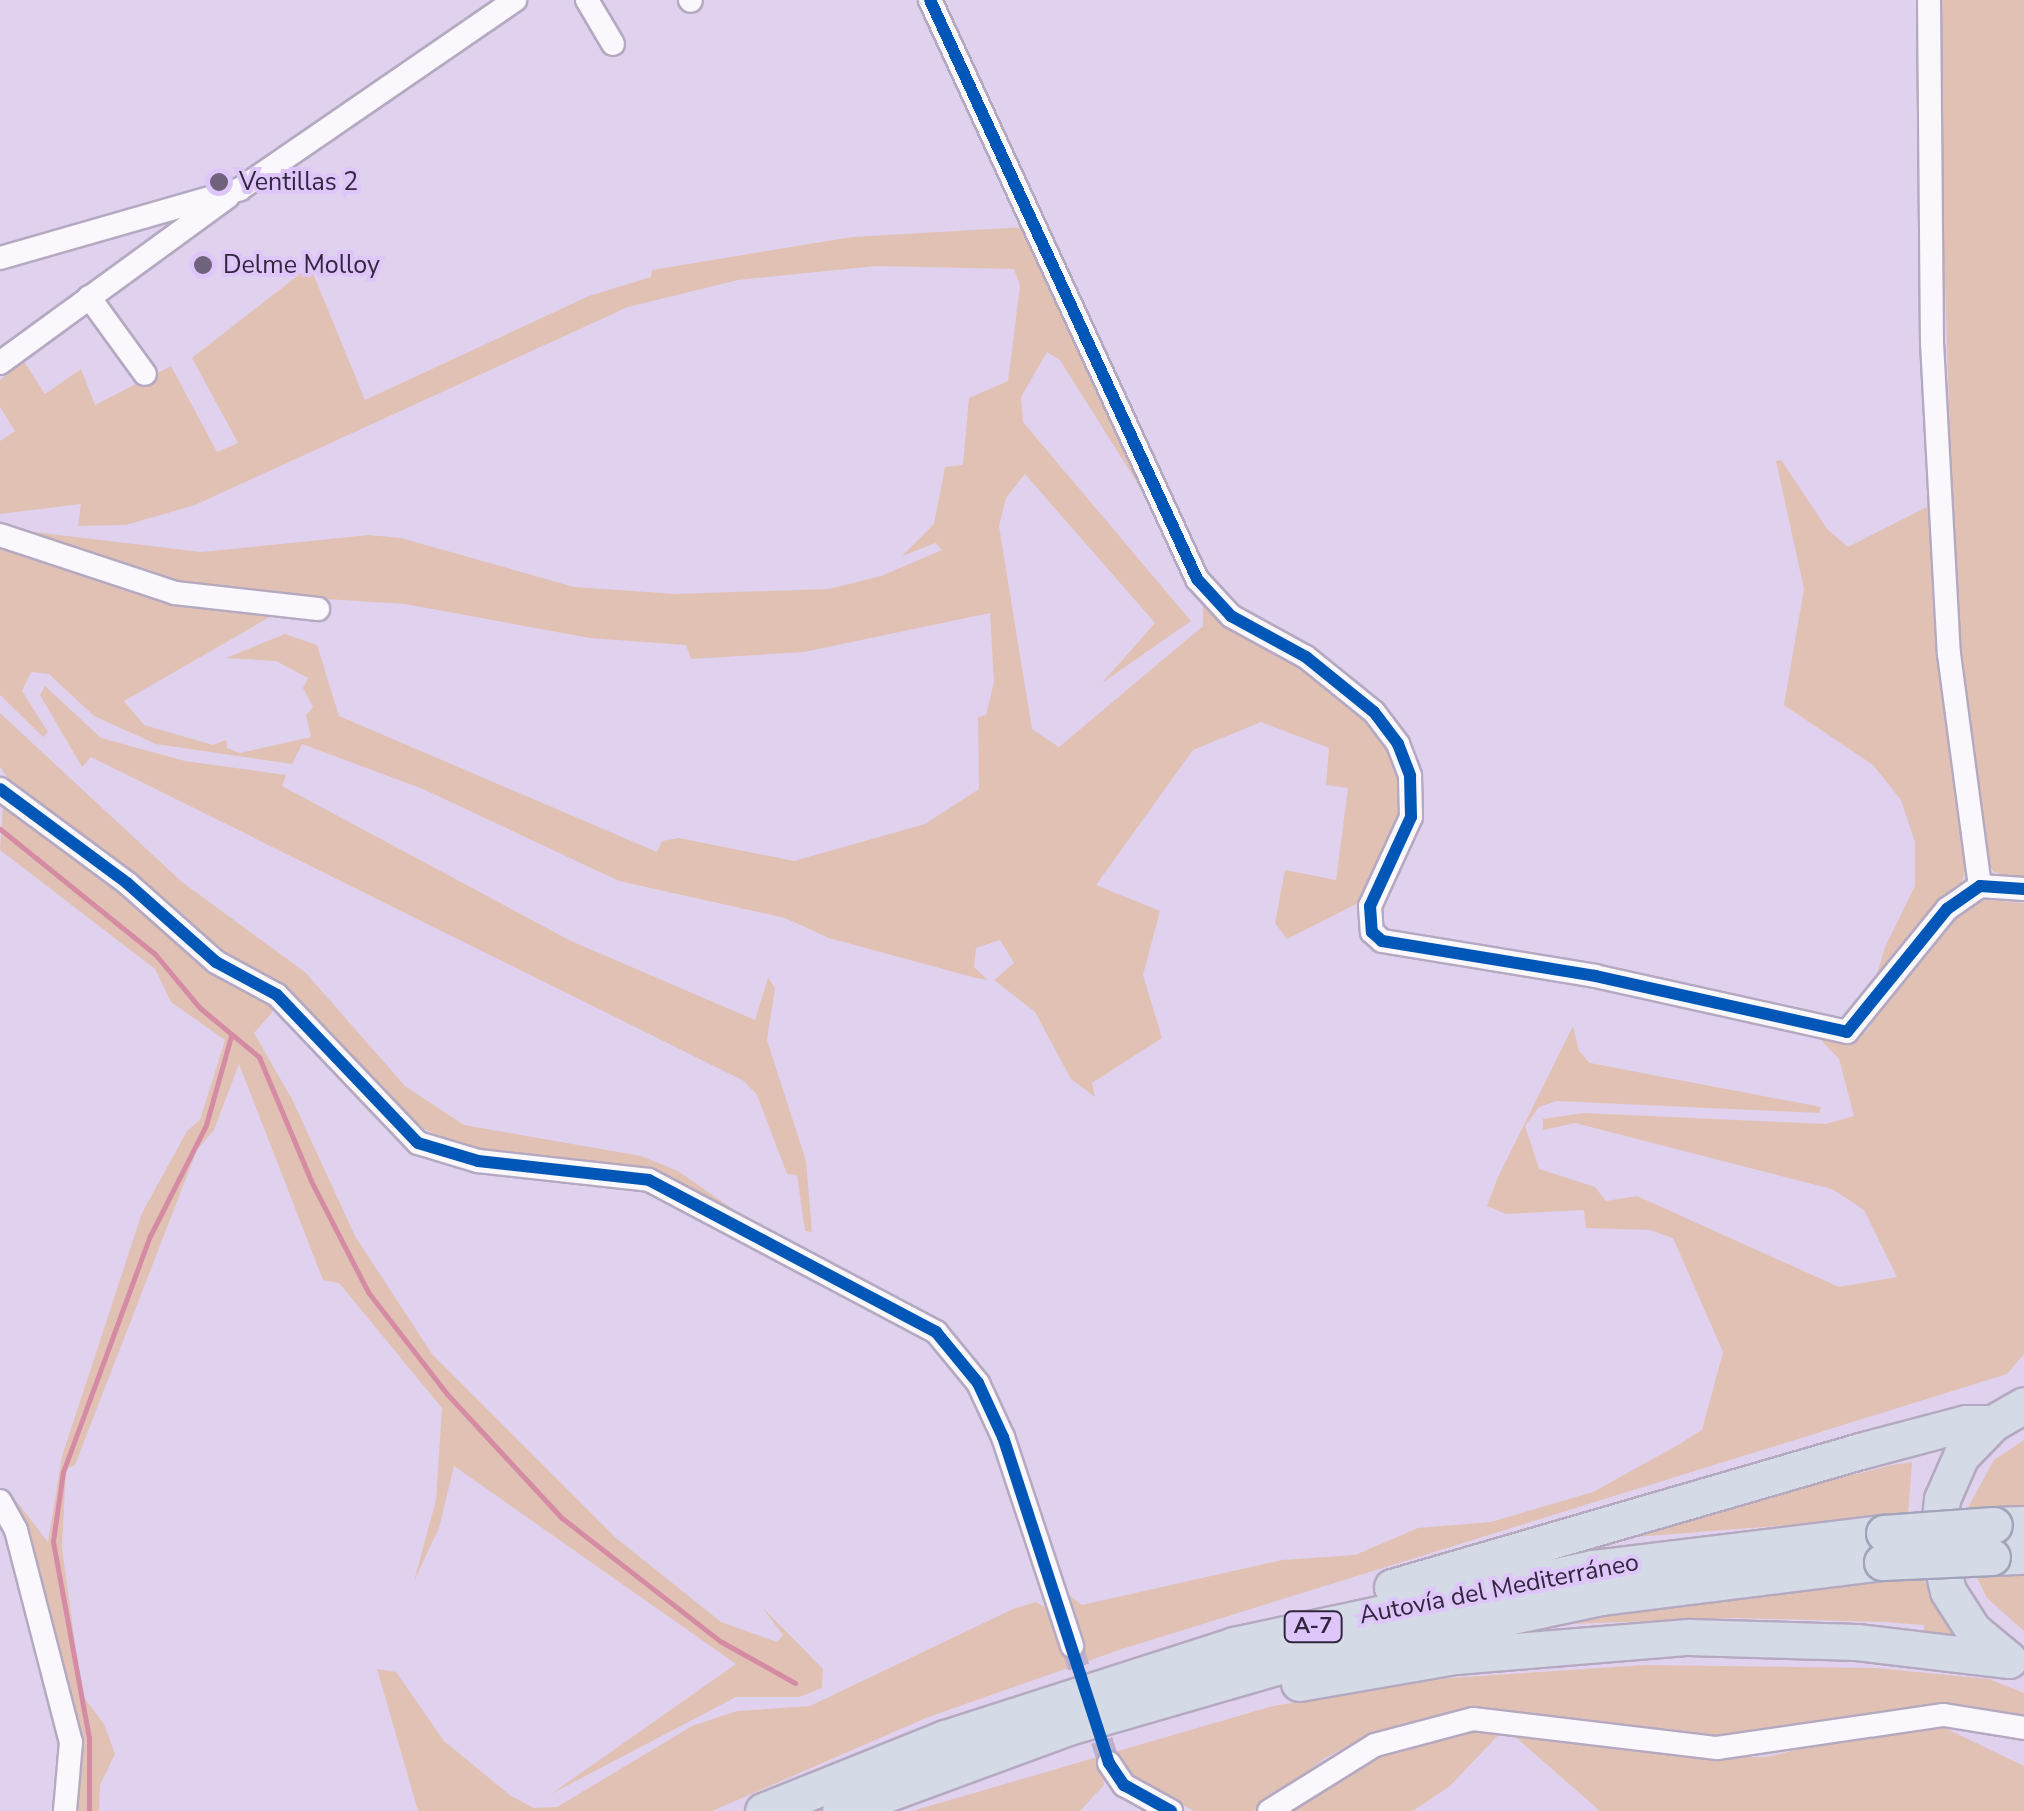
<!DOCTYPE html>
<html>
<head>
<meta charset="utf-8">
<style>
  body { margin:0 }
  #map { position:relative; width:2024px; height:1811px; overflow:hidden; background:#e0d2ee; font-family:"Nunito Sans",sans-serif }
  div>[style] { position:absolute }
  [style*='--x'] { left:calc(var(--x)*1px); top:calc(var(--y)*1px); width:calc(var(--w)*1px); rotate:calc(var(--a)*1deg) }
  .green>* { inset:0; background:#e0c1b4 }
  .stream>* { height:5px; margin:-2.5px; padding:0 2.5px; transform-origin:2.5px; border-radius:2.5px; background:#d68ba4 }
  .minor-tunnel>* { height:22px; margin-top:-11px; transform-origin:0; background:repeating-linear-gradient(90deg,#bdb0cb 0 22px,transparent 0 33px) }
  .roads { filter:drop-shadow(2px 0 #b5a9c1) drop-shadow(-2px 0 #b5a9c1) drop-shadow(0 2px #b5a9c1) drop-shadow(0 -2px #b5a9c1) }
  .minor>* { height:22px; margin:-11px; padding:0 11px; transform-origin:11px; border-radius:11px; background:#faf8fc }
  .highway>* { height:35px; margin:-17.5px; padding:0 17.5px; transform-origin:17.5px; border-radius:17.5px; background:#d5dbe6 }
  .bridges { filter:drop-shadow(2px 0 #a2a4bb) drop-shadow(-2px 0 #a2a4bb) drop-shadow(0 2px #a2a4bb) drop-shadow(0 -2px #a2a4bb) }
  .highway-bridge>* { height:35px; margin:-17.5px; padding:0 17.5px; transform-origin:17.5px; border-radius:17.5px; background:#d5dbe6 }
  .cycleway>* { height:12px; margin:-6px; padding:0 6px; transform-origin:6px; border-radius:6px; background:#0057b8 }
  .dots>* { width:28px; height:28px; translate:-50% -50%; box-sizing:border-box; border:5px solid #dfc6fa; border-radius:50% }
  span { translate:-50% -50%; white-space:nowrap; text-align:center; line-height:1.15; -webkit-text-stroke:8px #dfc6fa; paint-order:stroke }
  .shield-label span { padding:2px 8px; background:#dfc6fa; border:2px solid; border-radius:8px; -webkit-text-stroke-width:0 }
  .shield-label { font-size:22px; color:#32263f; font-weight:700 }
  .poi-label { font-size:25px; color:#32263f }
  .left { translate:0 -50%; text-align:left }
  .street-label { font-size:25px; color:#32263f }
</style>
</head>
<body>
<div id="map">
  <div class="green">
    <i style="clip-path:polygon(1936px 0,2024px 0,2024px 880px,1994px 872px,1980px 854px,1956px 625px)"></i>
    <i style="clip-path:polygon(1028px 227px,1168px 532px,1060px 360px,1047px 352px,1021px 397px,1023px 422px,1191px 621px,1102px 683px,1155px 623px,1025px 474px,1006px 498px,999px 526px,1032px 729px,1059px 747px,1203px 626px,1203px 599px,1377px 726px,1405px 798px,1400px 825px,1364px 900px,1287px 939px,1275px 923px,1285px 870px,1336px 880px,1348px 788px,1326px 785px,1329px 748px,1261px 722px,1193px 750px,1096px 885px,1160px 911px,1143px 975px,1162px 1038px,1092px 1083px,1095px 1097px,1071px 1079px,1035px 1012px,994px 980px,1014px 963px,1000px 940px,976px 948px,974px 967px,988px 980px,976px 978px,829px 938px,785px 918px,619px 881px,423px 789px,302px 744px,292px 764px,156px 744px,94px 716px,49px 674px,31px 672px,22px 691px,48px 732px,43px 737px,0 695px,0 543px,275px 614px,124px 701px,144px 725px,213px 745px,226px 740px,227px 748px,240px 753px,311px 737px,306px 715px,313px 707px,303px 688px,308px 678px,276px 661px,226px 658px,285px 634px,317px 645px,339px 716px,657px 852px,662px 841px,679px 838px,794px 861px,925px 824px,979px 789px,978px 717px,986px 715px,994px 682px,990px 613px,804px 652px,691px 659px,686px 645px,590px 638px,405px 604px,199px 591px,0 528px,202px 552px,369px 535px,401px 538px,574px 587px,676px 594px,829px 589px,881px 576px,942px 550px,936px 543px,902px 556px,934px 524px,945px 467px,963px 465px,969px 398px,1008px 381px,1020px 286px,1014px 269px,876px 266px,738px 280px,628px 307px,195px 505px,126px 525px,78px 526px,81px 504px,0 514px,0 441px,15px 431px,0 407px,0 380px,23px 360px,45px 394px,81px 369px,95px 405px,171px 366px,217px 452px,238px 443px,192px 358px,310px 266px,365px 400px,589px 296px,651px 277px,652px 270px,852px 237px)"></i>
    <i style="clip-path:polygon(1781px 460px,1828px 530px,1848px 547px,1929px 506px,1966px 870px,1958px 892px,1870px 999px,1885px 947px,1915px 886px,1915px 842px,1901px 800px,1873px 765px,1784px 705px,1804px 589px,1776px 461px)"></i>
    <i style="clip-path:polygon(45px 686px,101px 738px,185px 761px,286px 775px,282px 786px,571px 941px,755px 1020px,768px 978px,775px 988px,767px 1040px,806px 1161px,812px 1232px,805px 1231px,797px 1175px,787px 1174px,757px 1095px,744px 1081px,91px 757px,82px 767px,40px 695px)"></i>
    <i style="clip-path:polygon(0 713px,182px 882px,305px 972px,405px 1086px,464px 1125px,641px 1156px,678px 1171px,757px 1226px,630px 1166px,466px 1149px,402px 1118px,235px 965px,12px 784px,0 767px)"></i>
    <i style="clip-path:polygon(3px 805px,267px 998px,276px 1008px,254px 1033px,293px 1101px,355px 1236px,432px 1354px,616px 1538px,721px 1622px,777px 1642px,783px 1635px,761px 1606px,823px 1669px,822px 1688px,799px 1697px,736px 1697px,551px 1794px,736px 1664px,454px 1466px,439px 1528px,414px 1581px,436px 1500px,442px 1408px,339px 1283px,323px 1280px,239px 1064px,214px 1130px,197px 1150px,75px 1465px,66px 1469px,62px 1547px,82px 1695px,104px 1724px,115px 1754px,100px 1785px,99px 1811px,76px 1811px,46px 1607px,31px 1535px,10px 1493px,48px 1542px,62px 1456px,142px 1213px,187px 1131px,200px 1120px,225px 1040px,171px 1002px,155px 969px,0 850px)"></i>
    <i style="clip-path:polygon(1988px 900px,2024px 903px,2024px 1354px,2007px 1374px,1122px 1649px,926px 1718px,712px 1811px,418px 1811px,377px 1669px,396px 1672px,444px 1741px,511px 1796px,534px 1808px,557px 1807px,692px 1726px,737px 1711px,810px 1706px,1013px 1609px,1036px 1602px,1051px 1611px,1066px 1652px,1085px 1644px,1070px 1596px,1082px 1605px,1282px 1560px,1355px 1555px,1418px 1528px,1491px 1522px,1593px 1492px,1678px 1445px,1702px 1430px,1723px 1352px,1673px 1238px,1650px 1230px,1586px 1228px,1584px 1210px,1506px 1214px,1487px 1206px,1498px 1177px,1573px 1026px,1579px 1051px,1590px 1063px,1821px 1107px,1819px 1113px,1557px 1101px,1539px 1107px,1525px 1126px,1539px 1169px,1595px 1187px,1606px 1201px,1637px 1196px,1839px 1287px,1897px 1277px,1864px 1210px,1832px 1189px,1575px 1123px,1543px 1130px,1543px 1119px,1584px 1113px,1826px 1124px,1854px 1116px,1839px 1059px,1818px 1037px,1846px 1042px,1866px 1032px,1931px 934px,1969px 904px)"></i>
    <i style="clip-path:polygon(2024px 1440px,2024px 1510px,1966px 1511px,1994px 1460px)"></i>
    <i style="clip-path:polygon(1912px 1462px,1908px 1516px,1596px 1540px,1892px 1465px)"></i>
    <i style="clip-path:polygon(2024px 1573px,2024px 1631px,1987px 1598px,1975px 1574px)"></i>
    <i style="clip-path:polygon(1922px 1577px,1956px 1640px,1924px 1635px,1924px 1625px,1883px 1622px,1737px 1618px,1539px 1625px,1809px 1586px)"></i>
    <i style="clip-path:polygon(1646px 1665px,1876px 1668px,1989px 1679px,2024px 1693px,2024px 1717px,1951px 1708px,1726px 1741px,1460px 1711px,1366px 1737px,1325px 1758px,1254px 1811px,1194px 1811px,1134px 1778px,1120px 1759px,1101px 1764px,1104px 1785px,1080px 1811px,912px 1811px,1273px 1706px,1450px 1678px)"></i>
    <i style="clip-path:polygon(1467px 1728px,1505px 1728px,1725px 1757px,1766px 1757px,1863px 1734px,1945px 1728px,2024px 1766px,2024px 1811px,1600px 1811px,1505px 1728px,1450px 1786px,1413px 1811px,1286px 1811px,1368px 1757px)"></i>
  </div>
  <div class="stream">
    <i style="--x:0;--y:829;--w:199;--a:38.9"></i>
    <i style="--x:155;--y:954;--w:70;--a:50.2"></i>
    <i style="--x:200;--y:1008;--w:77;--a:39.7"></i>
    <i style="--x:259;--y:1057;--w:134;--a:67.2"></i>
    <i style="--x:311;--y:1181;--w:125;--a:62.8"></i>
    <i style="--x:368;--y:1292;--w:129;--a:52.2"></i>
    <i style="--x:447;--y:1394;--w:169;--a:47.2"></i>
    <i style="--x:562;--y:1518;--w:200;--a:37.9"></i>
    <i style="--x:720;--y:1641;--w:86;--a:29.2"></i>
    <i style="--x:89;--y:1811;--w:73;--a:-90"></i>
    <i style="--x:89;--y:1738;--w:200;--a:-100.4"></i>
    <i style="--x:53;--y:1541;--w:70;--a:-81.8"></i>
    <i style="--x:63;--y:1472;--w:252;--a:-69.8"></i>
    <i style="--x:150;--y:1236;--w:124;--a:-63.2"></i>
    <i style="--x:206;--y:1125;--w:92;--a:-74.3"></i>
  </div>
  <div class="minor-tunnel">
    <i style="--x:1072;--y:1646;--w:123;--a:72.5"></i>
  </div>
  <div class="roads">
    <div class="minor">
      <i style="--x:587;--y:0;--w:51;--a:59.4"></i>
      <i style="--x:690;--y:0;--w:1;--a:45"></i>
      <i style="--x:930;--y:0;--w:638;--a:65.24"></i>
      <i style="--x:1197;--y:579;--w:50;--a:47.4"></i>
      <i style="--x:1231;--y:616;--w:85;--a:28.7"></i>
      <i style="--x:1306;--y:657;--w:87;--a:39"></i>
      <i style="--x:1374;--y:712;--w:40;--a:53"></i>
      <i style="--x:1398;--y:744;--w:34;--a:69"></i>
      <i style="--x:1410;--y:776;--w:41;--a:88.6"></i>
      <i style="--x:1411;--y:817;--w:98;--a:114.7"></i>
      <i style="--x:1370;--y:906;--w:26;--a:86"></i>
      <i style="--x:1372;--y:932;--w:13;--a:42"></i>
      <i style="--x:1382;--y:941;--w:216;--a:9.3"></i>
      <i style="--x:1595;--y:976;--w:258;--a:12.5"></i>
      <i style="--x:1847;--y:1032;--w:159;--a:-50.9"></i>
      <i style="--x:1947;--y:909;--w:40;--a:-34.9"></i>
      <i style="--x:1980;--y:886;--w:44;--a:3.9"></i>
      <i style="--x:1929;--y:0;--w:343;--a:89.5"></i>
      <i style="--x:1932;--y:343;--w:311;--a:86.9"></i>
      <i style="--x:1949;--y:654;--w:234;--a:82.4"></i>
      <i style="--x:0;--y:258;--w:250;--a:-16"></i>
      <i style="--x:240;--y:189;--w:334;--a:-34.5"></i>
      <i style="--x:89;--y:297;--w:95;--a:54"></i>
      <i style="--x:0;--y:363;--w:282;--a:-36.1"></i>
      <i style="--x:0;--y:535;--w:184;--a:18.3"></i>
      <i style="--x:175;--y:593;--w:144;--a:6.4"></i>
      <i style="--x:0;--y:789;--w:158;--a:36.5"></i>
      <i style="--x:127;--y:883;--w:119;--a:41.6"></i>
      <i style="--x:216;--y:962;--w:69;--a:28.4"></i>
      <i style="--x:277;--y:995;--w:204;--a:46.4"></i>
      <i style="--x:418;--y:1143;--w:63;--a:16.7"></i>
      <i style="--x:478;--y:1161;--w:172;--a:6.3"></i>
      <i style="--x:649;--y:1180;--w:325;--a:27.9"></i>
      <i style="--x:936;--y:1332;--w:66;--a:50.5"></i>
      <i style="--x:978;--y:1383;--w:60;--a:65.2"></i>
      <i style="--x:1003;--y:1437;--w:220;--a:71.7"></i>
      <i style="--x:0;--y:1501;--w:33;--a:61"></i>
      <i style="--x:16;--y:1530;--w:219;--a:75.5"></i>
      <i style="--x:71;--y:1742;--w:69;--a:95"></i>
      <i style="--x:1109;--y:1763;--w:27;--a:56"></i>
      <i style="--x:1124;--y:1785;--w:54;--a:29"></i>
      <i style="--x:1269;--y:1811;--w:125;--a:-31.9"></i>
      <i style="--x:1375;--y:1745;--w:101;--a:-14.9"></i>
      <i style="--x:1473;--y:1719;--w:246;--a:6.8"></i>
      <i style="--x:1717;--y:1748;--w:229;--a:-8.3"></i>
      <i style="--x:1944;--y:1715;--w:81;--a:9.2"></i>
    </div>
    <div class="highway">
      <i style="--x:1994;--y:1525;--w:30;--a:-2"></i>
      <i style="--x:1992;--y:1557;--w:32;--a:-2"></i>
      <i style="--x:1392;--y:1587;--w:487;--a:-16.2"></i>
      <i style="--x:1860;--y:1451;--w:110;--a:-14.8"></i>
      <i style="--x:1966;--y:1423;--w:27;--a:0"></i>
      <i style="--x:2008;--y:1659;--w:45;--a:-140.4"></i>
      <i style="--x:1973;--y:1630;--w:46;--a:-122.7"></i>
      <i style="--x:1948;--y:1591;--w:47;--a:-103.4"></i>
      <i style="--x:1937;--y:1545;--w:46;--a:-83.8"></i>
      <i style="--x:1942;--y:1499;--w:47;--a:-66.2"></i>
      <i style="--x:1961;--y:1456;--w:46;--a:-45.9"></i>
      <i style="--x:1993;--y:1423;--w:36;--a:-30"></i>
      <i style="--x:1299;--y:1683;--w:158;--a:-9.8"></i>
      <i style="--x:1455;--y:1656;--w:234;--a:-4.7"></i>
      <i style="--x:1688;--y:1637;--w:169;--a:1.7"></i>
      <i style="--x:1857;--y:1642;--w:153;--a:6.8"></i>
      <i style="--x:763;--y:1811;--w:196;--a:-21.9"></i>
      <i style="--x:945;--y:1738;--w:304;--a:-17.8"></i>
      <i style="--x:1234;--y:1645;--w:367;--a:-12.1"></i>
      <i style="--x:1593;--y:1568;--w:293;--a:-6.9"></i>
      <i style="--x:840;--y:1811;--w:243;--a:-20.2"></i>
      <i style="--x:1068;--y:1727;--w:227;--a:-16.1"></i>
      <i style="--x:1286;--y:1664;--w:322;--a:-12"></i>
      <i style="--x:1601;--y:1597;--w:283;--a:-7.1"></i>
    </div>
  </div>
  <div class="bridges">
    <div class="highway-bridge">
      <i style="--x:1884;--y:1533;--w:110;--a:-4.2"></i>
      <i style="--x:1882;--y:1562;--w:110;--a:-2.6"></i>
    </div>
  </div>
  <div class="cycleway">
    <i style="--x:930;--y:0;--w:638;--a:65.24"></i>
    <i style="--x:1197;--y:579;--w:50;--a:47.4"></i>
    <i style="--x:1231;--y:616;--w:85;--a:28.7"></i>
    <i style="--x:1306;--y:657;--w:87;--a:39"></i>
    <i style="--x:1374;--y:712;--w:40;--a:53"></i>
    <i style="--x:1398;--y:744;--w:34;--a:69"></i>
    <i style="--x:1410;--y:776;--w:41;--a:88.6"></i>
    <i style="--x:1411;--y:817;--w:98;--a:114.7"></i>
    <i style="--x:1370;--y:906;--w:26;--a:86"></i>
    <i style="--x:1372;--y:932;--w:13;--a:42"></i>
    <i style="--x:1382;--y:941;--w:216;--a:9.3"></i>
    <i style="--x:1595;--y:976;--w:258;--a:12.5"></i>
    <i style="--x:1847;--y:1032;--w:159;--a:-50.9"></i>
    <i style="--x:1947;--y:909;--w:40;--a:-34.9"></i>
    <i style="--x:1980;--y:886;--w:44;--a:3.9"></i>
    <i style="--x:0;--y:789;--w:158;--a:36.5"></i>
    <i style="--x:127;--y:883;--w:119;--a:41.6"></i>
    <i style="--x:216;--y:962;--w:69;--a:28.4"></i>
    <i style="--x:277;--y:995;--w:204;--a:46.4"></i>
    <i style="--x:418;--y:1143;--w:63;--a:16.7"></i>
    <i style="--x:478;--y:1161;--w:172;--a:6.3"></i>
    <i style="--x:649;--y:1180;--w:325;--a:27.9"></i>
    <i style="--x:936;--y:1332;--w:66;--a:50.5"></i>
    <i style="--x:978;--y:1383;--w:60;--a:65.2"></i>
    <i style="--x:1003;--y:1437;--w:343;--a:72"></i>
    <i style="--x:1109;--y:1763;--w:27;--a:56"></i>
    <i style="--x:1124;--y:1785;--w:54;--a:29"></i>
  </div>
  <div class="dots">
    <i style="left:219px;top:182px;background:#6f627c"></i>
    <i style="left:203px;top:265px;background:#6f627c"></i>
  </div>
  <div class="shield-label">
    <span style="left:1313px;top:1627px">A-7</span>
  </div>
  <div class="poi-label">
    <span class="left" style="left:239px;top:182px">Ventillas 2</span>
    <span class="left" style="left:223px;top:265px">Delme Molloy</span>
  </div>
  <div class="street-label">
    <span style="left:1499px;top:1589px;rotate:-11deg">Autovía del Mediterráneo</span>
  </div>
</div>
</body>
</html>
